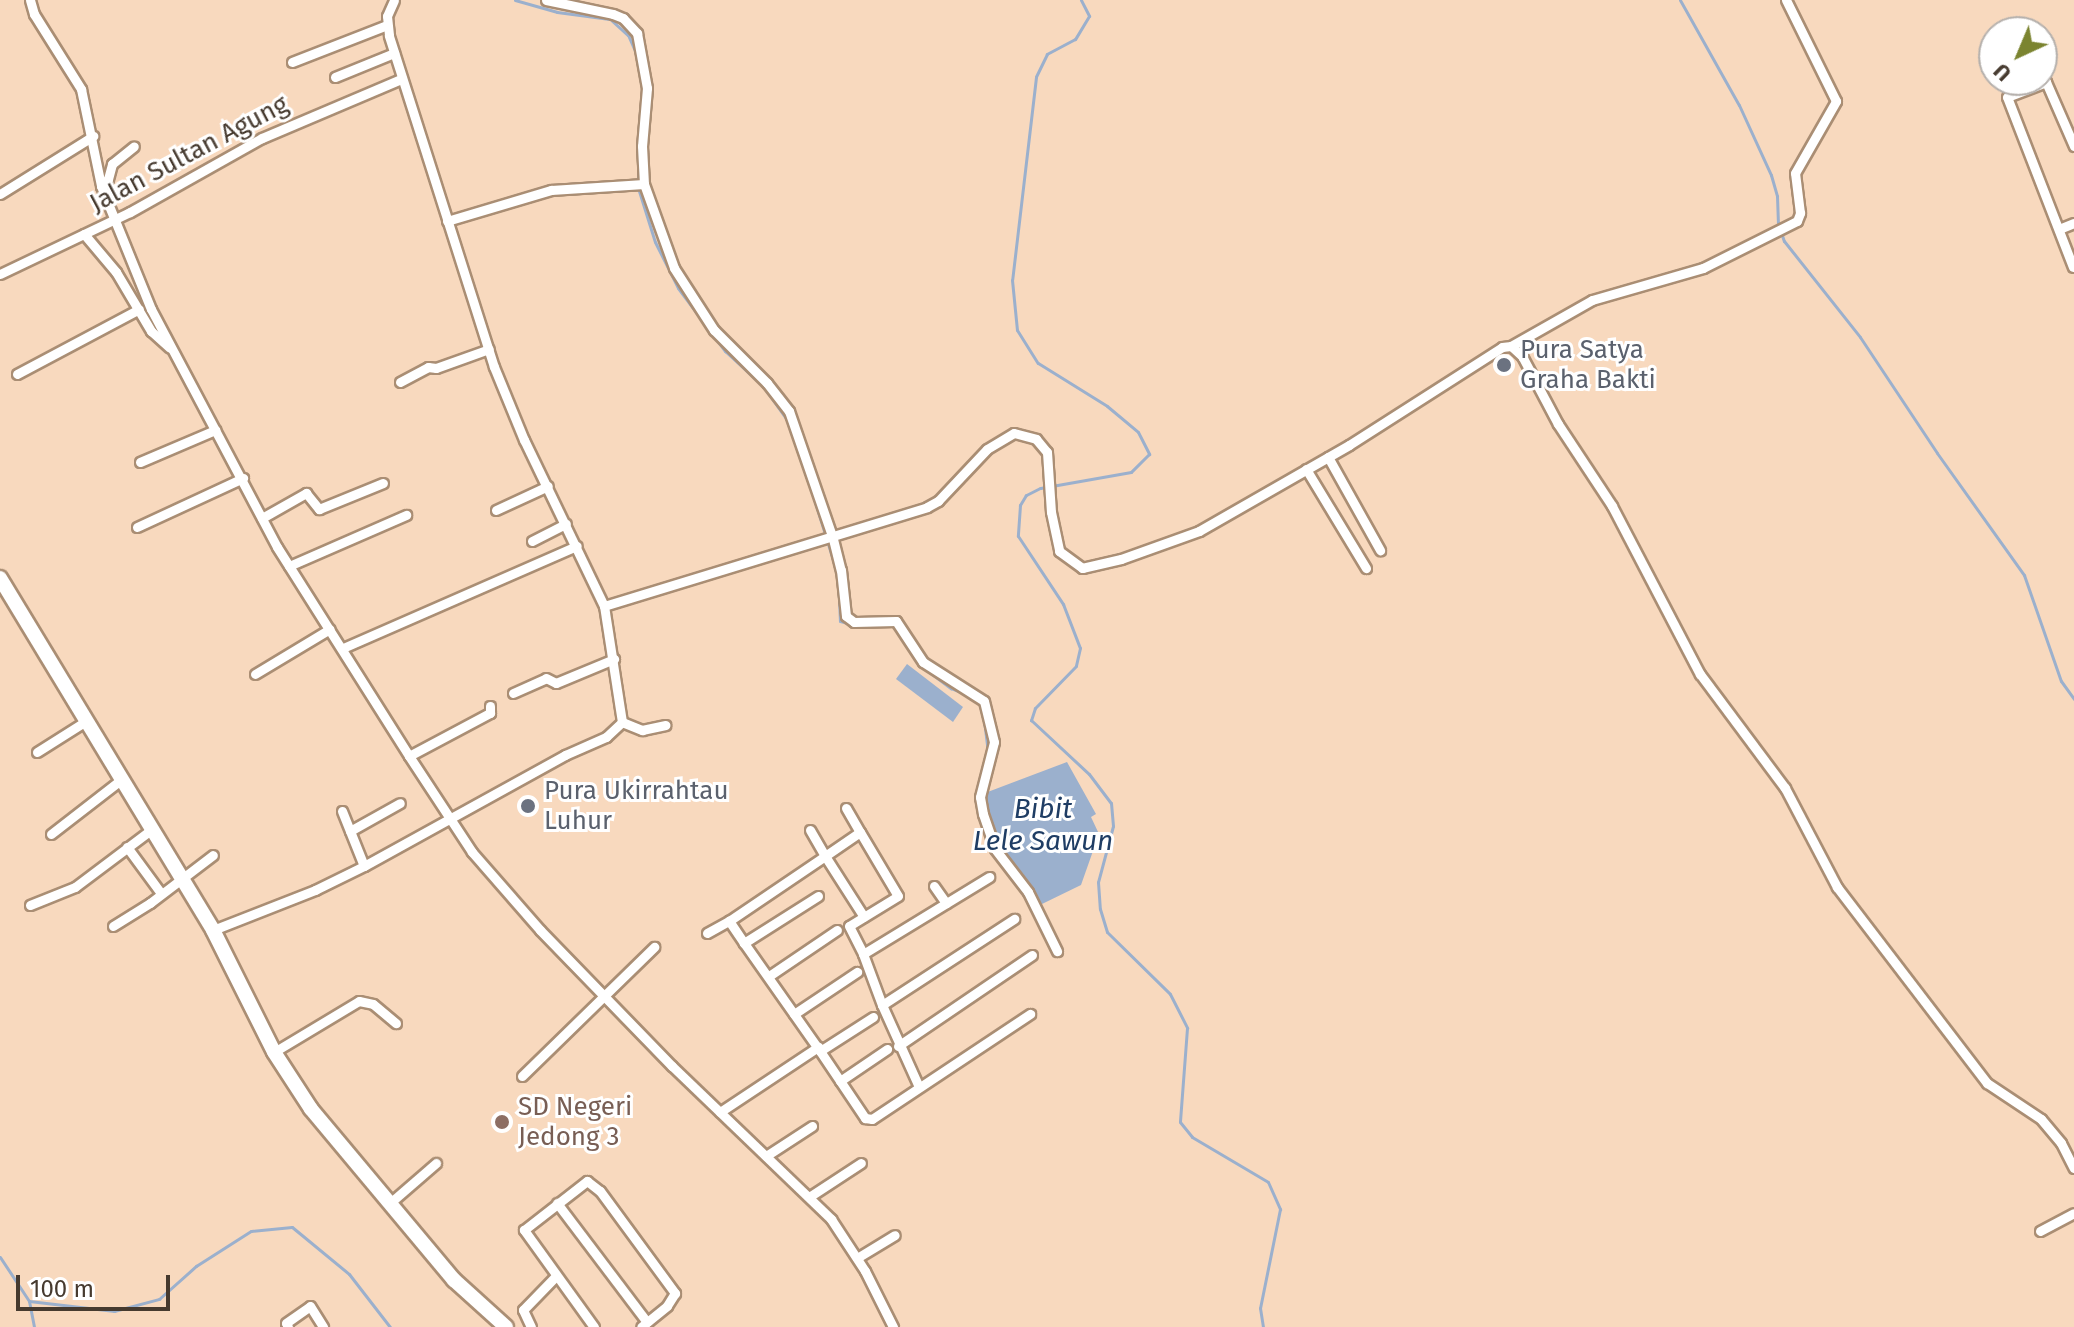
<!DOCTYPE html>
<html>
<head>
<meta charset="utf-8">
<style>
  body { margin:0 }
  #map { position:relative; width:2074px; height:1327px; overflow:hidden; background:#f8d9be; font-family:"Fira Sans",sans-serif }
  div>[style] { position:absolute }
  [style*='--x'] { left:calc(var(--x)*1px); top:calc(var(--y)*1px); width:calc(var(--w)*1px); rotate:calc(var(--a)*1deg) }
  .water>* { inset:0; background:#9bb0cd }
  .stream>* { height:3px; margin:-1.5px; padding:0 1.5px; transform-origin:1.5px; border-radius:1.5px; background:#9bb0cd }
  .roads { filter:drop-shadow(2px 0 #aa8e74) drop-shadow(-2px 0 #aa8e74) drop-shadow(0 2px #aa8e74) drop-shadow(0 -2px #aa8e74) }
  .street>* { height:9px; margin:-4.5px; padding:0 4.5px; transform-origin:4.5px; border-radius:4.5px; background:#fff }
  .secondary>* { height:14px; margin:-7px; padding:0 7px; transform-origin:7px; border-radius:7px; background:#fff }
  .dots>* { width:22px; height:22px; translate:-50% -50%; box-sizing:border-box; border:4px solid #fff; border-radius:50% }
  span { translate:-50% -50%; white-space:nowrap; text-align:center; line-height:1.15; -webkit-text-stroke:6px #fff; paint-order:stroke }
  .street-label { font-size:26px; color:#463a2f }
  .worship-label { font-size:26px; color:#5b616d }
  .left { translate:0 -50%; text-align:left }
  .education-label { font-size:26px; color:#785e54 }
  .water-label { font-size:28px; color:#1f3d64; font-style:italic }
  .north { position:absolute; left:1978px; top:16px; width:80px; height:80px; box-sizing:border-box; background:#fff; border:2px solid #b5b0ac; border-radius:50%; rotate:224deg; font-size:22px; font-weight:700; line-height:32px; text-align:center; color:#463a2f }
  .north::after { content:''; display:block; margin:auto; width:28px; height:36px; background:#7b8430; clip-path:polygon(50% 0,100% 100%,50% 72%,0 100%) }
  .scale { position:absolute; left:16px; top:1275px; width:154px; height:36px; box-sizing:border-box; border:4px solid #463a2f; border-top:0; padding-left:10px; font-size:24px; line-height:28px; white-space:nowrap; color:#463a2f; -webkit-text-stroke:6px #fff; paint-order:stroke }
</style>
</head>
<body>
<div id="map">
  <div class="water">
    <i style="clip-path:polygon(907px 664px,963px 707px,953px 722px,896px 679px)"></i>
    <i style="clip-path:polygon(1067px 762px,1096px 814px,1091px 817px,1099px 834px,1081px 885px,1042px 904px,1018px 870px,999px 853px,985px 793px)"></i>
  </div>
  <div class="stream">
    <i style="--x:515;--y:0;--w:44;--a:15.9"></i>
    <i style="--x:557;--y:12;--w:53;--a:7.5"></i>
    <i style="--x:610;--y:19;--w:24;--a:42"></i>
    <i style="--x:628;--y:35;--w:22;--a:66"></i>
    <i style="--x:1081;--y:0;--w:18;--a:63"></i>
    <i style="--x:1089;--y:16;--w:27;--a:121"></i>
    <i style="--x:1075;--y:39;--w:32;--a:152"></i>
    <i style="--x:1047;--y:54;--w:25;--a:116"></i>
    <i style="--x:1036;--y:77;--w:204;--a:96.7"></i>
    <i style="--x:1012;--y:280;--w:50;--a:84.3"></i>
    <i style="--x:1017;--y:330;--w:39;--a:58"></i>
    <i style="--x:1038;--y:363;--w:81;--a:31.9"></i>
    <i style="--x:1107;--y:406;--w:40;--a:40"></i>
    <i style="--x:1138;--y:432;--w:25;--a:63"></i>
    <i style="--x:1149;--y:454;--w:25;--a:135"></i>
    <i style="--x:1131;--y:472;--w:92;--a:170"></i>
    <i style="--x:1040;--y:488;--w:16;--a:153"></i>
    <i style="--x:1026;--y:495;--w:12;--a:121"></i>
    <i style="--x:1020;--y:505;--w:31;--a:94"></i>
    <i style="--x:1018;--y:536;--w:82;--a:56.5"></i>
    <i style="--x:1063;--y:604;--w:47;--a:68.9"></i>
    <i style="--x:1080;--y:648;--w:18;--a:103"></i>
    <i style="--x:1076;--y:666;--w:59;--a:134.3"></i>
    <i style="--x:1035;--y:708;--w:13;--a:108"></i>
    <i style="--x:1031;--y:720;--w:79;--a:43"></i>
    <i style="--x:1089;--y:774;--w:36;--a:53"></i>
    <i style="--x:1111;--y:803;--w:23;--a:85"></i>
    <i style="--x:1113;--y:826;--w:58;--a:105"></i>
    <i style="--x:1098;--y:882;--w:27;--a:86"></i>
    <i style="--x:1100;--y:909;--w:24;--a:73"></i>
    <i style="--x:1107;--y:932;--w:88;--a:44.5"></i>
    <i style="--x:1170;--y:994;--w:38;--a:63"></i>
    <i style="--x:1187;--y:1028;--w:94;--a:94.3"></i>
    <i style="--x:1180;--y:1122;--w:19;--a:51"></i>
    <i style="--x:1192;--y:1137;--w:88;--a:30.6"></i>
    <i style="--x:1268;--y:1182;--w:30;--a:66"></i>
    <i style="--x:1280;--y:1209;--w:101;--a:101.4"></i>
    <i style="--x:1260;--y:1308;--w:19;--a:81"></i>
    <i style="--x:1680;--y:0;--w:120;--a:60.7"></i>
    <i style="--x:1739;--y:105;--w:77;--a:65.4"></i>
    <i style="--x:1771;--y:175;--w:22;--a:74"></i>
    <i style="--x:1777;--y:196;--w:27;--a:88"></i>
    <i style="--x:1778;--y:223;--w:19;--a:72"></i>
    <i style="--x:1784;--y:241;--w:122;--a:51.6"></i>
    <i style="--x:1860;--y:337;--w:139;--a:56.4"></i>
    <i style="--x:1937;--y:453;--w:150;--a:54.5"></i>
    <i style="--x:2024;--y:575;--w:112;--a:70.8"></i>
    <i style="--x:2061;--y:681;--w:22;--a:54"></i>
    <i style="--x:638;--y:178;--w:28;--a:-90"></i>
    <i style="--x:639;--y:191;--w:53;--a:72.6"></i>
    <i style="--x:655;--y:242;--w:51;--a:63.4"></i>
    <i style="--x:678;--y:288;--w:79;--a:53.3"></i>
    <i style="--x:725;--y:351;--w:52;--a:42.6"></i>
    <i style="--x:763;--y:386;--w:43;--a:54.5"></i>
    <i style="--x:811;--y:489;--w:91;--a:72.8"></i>
    <i style="--x:838;--y:576;--w:45;--a:87.5"></i>
    <i style="--x:840;--y:621;--w:11;--a:15"></i>
    <i style="--x:920;--y:665;--w:39;--a:37"></i>
    <i style="--x:951;--y:688;--w:18;--a:22"></i>
    <i style="--x:984;--y:720;--w:32;--a:83"></i>
    <i style="--x:976;--y:805;--w:27;--a:-82"></i>
    <i style="--x:0;--y:1257;--w:53;--a:56.6"></i>
    <i style="--x:29;--y:1301;--w:86;--a:6.7"></i>
    <i style="--x:114;--y:1311;--w:47;--a:-14.9"></i>
    <i style="--x:159;--y:1299;--w:50;--a:-41.7"></i>
    <i style="--x:196;--y:1266;--w:65;--a:-32.5"></i>
    <i style="--x:251;--y:1231;--w:41;--a:-5.6"></i>
    <i style="--x:292;--y:1227;--w:74;--a:39.5"></i>
    <i style="--x:349;--y:1274;--w:67;--a:52.3"></i>
    <i style="--x:29;--y:1301;--w:26;--a:79"></i>
  </div>
  <div class="roads">
    <div class="street">
      <i style="--x:30;--y:0;--w:15;--a:74"></i>
      <i style="--x:34;--y:14;--w:89;--a:57.9"></i>
      <i style="--x:81;--y:89;--w:99;--a:78.3"></i>
      <i style="--x:101;--y:186;--w:133;--a:67.9"></i>
      <i style="--x:151;--y:309;--w:269;--a:62.1"></i>
      <i style="--x:277;--y:547;--w:247;--a:57.7"></i>
      <i style="--x:409;--y:756;--w:115;--a:56.7"></i>
      <i style="--x:472;--y:852;--w:103;--a:48.9"></i>
      <i style="--x:540;--y:930;--w:190;--a:45.9"></i>
      <i style="--x:672;--y:1066;--w:221;--a:43.9"></i>
      <i style="--x:831;--y:1219;--w:62;--a:56.8"></i>
      <i style="--x:865;--y:1271;--w:63;--a:63.4"></i>
      <i style="--x:546;--y:0;--w:68;--a:11.8"></i>
      <i style="--x:613;--y:14;--w:11;--a:22"></i>
      <i style="--x:623;--y:18;--w:21;--a:47"></i>
      <i style="--x:637;--y:33;--w:56;--a:79.7"></i>
      <i style="--x:647;--y:88;--w:58;--a:94.9"></i>
      <i style="--x:642;--y:146;--w:38;--a:87"></i>
      <i style="--x:644;--y:184;--w:89;--a:70.3"></i>
      <i style="--x:674;--y:268;--w:74;--a:57.2"></i>
      <i style="--x:714;--y:330;--w:75;--a:45"></i>
      <i style="--x:767;--y:383;--w:36;--a:52"></i>
      <i style="--x:789;--y:411;--w:135;--a:71"></i>
      <i style="--x:833;--y:539;--w:32;--a:76"></i>
      <i style="--x:841;--y:570;--w:46;--a:83.8"></i>
      <i style="--x:846;--y:616;--w:10;--a:37"></i>
      <i style="--x:854;--y:622;--w:42;--a:-1.4"></i>
      <i style="--x:896;--y:621;--w:49;--a:56.6"></i>
      <i style="--x:923;--y:662;--w:72;--a:32.6"></i>
      <i style="--x:984;--y:701;--w:42;--a:76.3"></i>
      <i style="--x:994;--y:742;--w:57;--a:104.3"></i>
      <i style="--x:980;--y:797;--w:17;--a:80"></i>
      <i style="--x:983;--y:814;--w:37;--a:71"></i>
      <i style="--x:995;--y:849;--w:54;--a:52.5"></i>
      <i style="--x:1028;--y:892;--w:66;--a:63.8"></i>
      <i style="--x:292;--y:62;--w:102;--a:-21.3"></i>
      <i style="--x:335;--y:77;--w:64;--a:-22.1"></i>
      <i style="--x:101;--y:186;--w:10;--a:-45"></i>
      <i style="--x:108;--y:179;--w:16;--a:-75"></i>
      <i style="--x:112;--y:164;--w:28;--a:-39"></i>
      <i style="--x:0;--y:194;--w:110;--a:-31.9"></i>
      <i style="--x:447;--y:221;--w:109;--a:-16.6"></i>
      <i style="--x:551;--y:190;--w:93;--a:-3.7"></i>
      <i style="--x:2059;--y:229;--w:16;--a:-22"></i>
      <i style="--x:84;--y:234;--w:50;--a:49.9"></i>
      <i style="--x:116;--y:272;--w:69;--a:59.3"></i>
      <i style="--x:151;--y:331;--w:25;--a:42"></i>
      <i style="--x:2073;--y:267;--w:182;--a:-111.2"></i>
      <i style="--x:2007;--y:97;--w:42;--a:-21"></i>
      <i style="--x:2046;--y:82;--w:70;--a:66.4"></i>
      <i style="--x:0;--y:274;--w:144;--a:-25.5"></i>
      <i style="--x:130;--y:212;--w:151;--a:-29.3"></i>
      <i style="--x:262;--y:138;--w:151;--a:-23"></i>
      <i style="--x:1511;--y:346;--w:93;--a:-29.6"></i>
      <i style="--x:1592;--y:300;--w:116;--a:-16.1"></i>
      <i style="--x:1703;--y:268;--w:105;--a:-26.6"></i>
      <i style="--x:1797;--y:221;--w:9;--a:-69"></i>
      <i style="--x:1800;--y:213;--w:40;--a:-97.1"></i>
      <i style="--x:1795;--y:173;--w:83;--a:-60.3"></i>
      <i style="--x:1836;--y:101;--w:113;--a:-116.3"></i>
      <i style="--x:17;--y:374;--w:138;--a:-28"></i>
      <i style="--x:400;--y:382;--w:32;--a:-28"></i>
      <i style="--x:428;--y:367;--w:8;--a:7"></i>
      <i style="--x:436;--y:368;--w:56;--a:-19.7"></i>
      <i style="--x:1328;--y:457;--w:107;--a:60.8"></i>
      <i style="--x:140;--y:462;--w:82;--a:-23.1"></i>
      <i style="--x:1306;--y:469;--w:116;--a:58.8"></i>
      <i style="--x:496;--y:510;--w:57;--a:-24.8"></i>
      <i style="--x:262;--y:518;--w:51;--a:-29.6"></i>
      <i style="--x:306;--y:493;--w:21;--a:51"></i>
      <i style="--x:319;--y:509;--w:69;--a:-22.1"></i>
      <i style="--x:137;--y:527;--w:117;--a:-24.8"></i>
      <i style="--x:532;--y:541;--w:38;--a:-27"></i>
      <i style="--x:289;--y:566;--w:128;--a:-23.6"></i>
      <i style="--x:604;--y:606;--w:338;--a:-17"></i>
      <i style="--x:927;--y:507;--w:13;--a:-29"></i>
      <i style="--x:938;--y:501;--w:71;--a:-46.7"></i>
      <i style="--x:987;--y:449;--w:31;--a:-31"></i>
      <i style="--x:1014;--y:433;--w:23;--a:15"></i>
      <i style="--x:1036;--y:439;--w:17;--a:50"></i>
      <i style="--x:1047;--y:452;--w:60;--a:86.2"></i>
      <i style="--x:1051;--y:512;--w:40;--a:78"></i>
      <i style="--x:1059;--y:551;--w:29;--a:36"></i>
      <i style="--x:1082;--y:568;--w:40;--a:-13"></i>
      <i style="--x:1121;--y:559;--w:83;--a:-19.7"></i>
      <i style="--x:1199;--y:531;--w:173;--a:-29.8"></i>
      <i style="--x:1349;--y:445;--w:182;--a:-32.6"></i>
      <i style="--x:1502;--y:347;--w:9;--a:-6"></i>
      <i style="--x:1511;--y:346;--w:15;--a:42"></i>
      <i style="--x:1522;--y:356;--w:77;--a:62.1"></i>
      <i style="--x:1558;--y:424;--w:98;--a:56.6"></i>
      <i style="--x:1612;--y:506;--w:190;--a:62.4"></i>
      <i style="--x:1700;--y:674;--w:142;--a:53.3"></i>
      <i style="--x:1785;--y:788;--w:112;--a:62.3"></i>
      <i style="--x:1837;--y:887;--w:247;--a:52.6"></i>
      <i style="--x:1987;--y:1083;--w:65;--a:33.7"></i>
      <i style="--x:2041;--y:1119;--w:31;--a:50"></i>
      <i style="--x:2061;--y:1143;--w:28;--a:63"></i>
      <i style="--x:343;--y:648;--w:255;--a:-23.6"></i>
      <i style="--x:255;--y:674;--w:87;--a:-31"></i>
      <i style="--x:513;--y:693;--w:36;--a:-24"></i>
      <i style="--x:546;--y:678;--w:11;--a:27"></i>
      <i style="--x:556;--y:683;--w:63;--a:-22.5"></i>
      <i style="--x:622;--y:722;--w:22;--a:22"></i>
      <i style="--x:642;--y:730;--w:24;--a:-12"></i>
      <i style="--x:37;--y:752;--w:58;--a:-32.3"></i>
      <i style="--x:409;--y:756;--w:92;--a:-28"></i>
      <i style="--x:490;--y:713;--w:7;--a:-90"></i>
      <i style="--x:846;--y:808;--w:28;--a:60"></i>
      <i style="--x:342;--y:811;--w:59;--a:68.2"></i>
      <i style="--x:810;--y:830;--w:30;--a:60"></i>
      <i style="--x:825;--y:856;--w:42;--a:-34.4"></i>
      <i style="--x:860;--y:832;--w:74;--a:59.3"></i>
      <i style="--x:898;--y:896;--w:57;--a:148.5"></i>
      <i style="--x:849;--y:926;--w:31;--a:63"></i>
      <i style="--x:350;--y:831;--w:57;--a:-29.2"></i>
      <i style="--x:51;--y:834;--w:90;--a:-37.8"></i>
      <i style="--x:127;--y:847;--w:56;--a:53.7"></i>
      <i style="--x:934;--y:886;--w:21;--a:55"></i>
      <i style="--x:818;--y:896;--w:88;--a:147.6"></i>
      <i style="--x:744;--y:943;--w:132;--a:54.9"></i>
      <i style="--x:820;--y:1051;--w:63;--a:-32.7"></i>
      <i style="--x:30;--y:905;--w:48;--a:-21.8"></i>
      <i style="--x:75;--y:887;--w:95;--a:-36.9"></i>
      <i style="--x:113;--y:926;--w:44;--a:-31.9"></i>
      <i style="--x:150;--y:903;--w:79;--a:-37.3"></i>
      <i style="--x:213;--y:930;--w:110;--a:-21.4"></i>
      <i style="--x:315;--y:890;--w:55;--a:-26.1"></i>
      <i style="--x:364;--y:866;--w:230;--a:-28.9"></i>
      <i style="--x:565;--y:755;--w:45;--a:-23.7"></i>
      <i style="--x:606;--y:737;--w:22;--a:-43"></i>
      <i style="--x:622;--y:722;--w:117;--a:-98.8"></i>
      <i style="--x:604;--y:606;--w:184;--a:-115.7"></i>
      <i style="--x:524;--y:440;--w:79;--a:-112.3"></i>
      <i style="--x:494;--y:367;--w:348;--a:-107.6"></i>
      <i style="--x:389;--y:35;--w:19;--a:-96"></i>
      <i style="--x:387;--y:16;--w:17;--a:-66"></i>
      <i style="--x:707;--y:933;--w:25;--a:-29"></i>
      <i style="--x:744;--y:943;--w:27;--a:-124"></i>
      <i style="--x:729;--y:921;--w:116;--a:-34.1"></i>
      <i style="--x:825;--y:856;--w:72;--a:57.4"></i>
      <i style="--x:769;--y:976;--w:82;--a:-34.1"></i>
      <i style="--x:882;--y:1005;--w:54;--a:-110.4"></i>
      <i style="--x:863;--y:954;--w:148;--a:-31.4"></i>
      <i style="--x:794;--y:1014;--w:76;--a:-33.7"></i>
      <i style="--x:898;--y:1046;--w:162;--a:-34.2"></i>
      <i style="--x:820;--y:1051;--w:81;--a:56.1"></i>
      <i style="--x:865;--y:1118;--w:7;--a:8"></i>
      <i style="--x:872;--y:1119;--w:190;--a:-33.6"></i>
      <i style="--x:274;--y:1052;--w:99;--a:-31"></i>
      <i style="--x:359;--y:1001;--w:14;--a:12"></i>
      <i style="--x:373;--y:1004;--w:30;--a:40"></i>
      <i style="--x:522;--y:1076;--w:185;--a:-44.3"></i>
      <i style="--x:840;--y:1081;--w:57;--a:-34.2"></i>
      <i style="--x:919;--y:1087;--w:90;--a:-114.3"></i>
      <i style="--x:882;--y:1005;--w:158;--a:-33.1"></i>
      <i style="--x:720;--y:1112;--w:118;--a:-33.6"></i>
      <i style="--x:766;--y:1156;--w:55;--a:-33.1"></i>
      <i style="--x:809;--y:1197;--w:62;--a:-33.2"></i>
      <i style="--x:390;--y:1203;--w:61;--a:-41"></i>
      <i style="--x:557;--y:1203;--w:149;--a:52.9"></i>
      <i style="--x:2040;--y:1231;--w:38;--a:-28"></i>
      <i style="--x:857;--y:1258;--w:44;--a:-31.2"></i>
      <i style="--x:288;--y:1327;--w:4;--a:-117"></i>
      <i style="--x:286;--y:1323;--w:29;--a:-35"></i>
      <i style="--x:310;--y:1306;--w:25;--a:58"></i>
      <i style="--x:531;--y:1327;--w:19;--a:-115"></i>
      <i style="--x:523;--y:1310;--w:47;--a:-45.9"></i>
      <i style="--x:594;--y:1327;--w:120;--a:-125.8"></i>
      <i style="--x:524;--y:1230;--w:80;--a:-37.9"></i>
      <i style="--x:587;--y:1181;--w:16;--a:38"></i>
      <i style="--x:600;--y:1191;--w:127;--a:53.7"></i>
      <i style="--x:675;--y:1293;--w:15;--a:122"></i>
      <i style="--x:667;--y:1306;--w:33;--a:141"></i>
    </div>
    <div class="secondary">
      <i style="--x:0;--y:578;--w:411;--a:58.8"></i>
      <i style="--x:213;--y:930;--w:136;--a:63.4"></i>
      <i style="--x:274;--y:1052;--w:68;--a:57"></i>
      <i style="--x:311;--y:1109;--w:223;--a:50.1"></i>
      <i style="--x:454;--y:1280;--w:70;--a:42.1"></i>
    </div>
  </div>
  <div class="dots">
    <i style="left:1504px;top:365px;background:#6b7280"></i>
    <i style="left:528px;top:806px;background:#6b7280"></i>
    <i style="left:502px;top:1122px;background:#8d6e63"></i>
  </div>
  <div class="street-label">
    <span style="left:189px;top:154px;rotate:-28deg">Jalan Sultan Agung</span>
  </div>
  <div class="worship-label">
    <span class="left" style="left:1520px;top:365px">Pura Satya<br>Graha Bakti</span>
    <span class="left" style="left:544px;top:806px">Pura Ukirrahtau<br>Luhur</span>
  </div>
  <div class="education-label">
    <span class="left" style="left:518px;top:1122px">SD Negeri<br>Jedong 3</span>
  </div>
  <div class="water-label">
    <span style="left:1043px;top:825px">Bibit<br>Lele Sawun</span>
  </div>
  <div class="north">U</div>
  <div class="scale">100 m</div>
</div>
</body>
</html>
